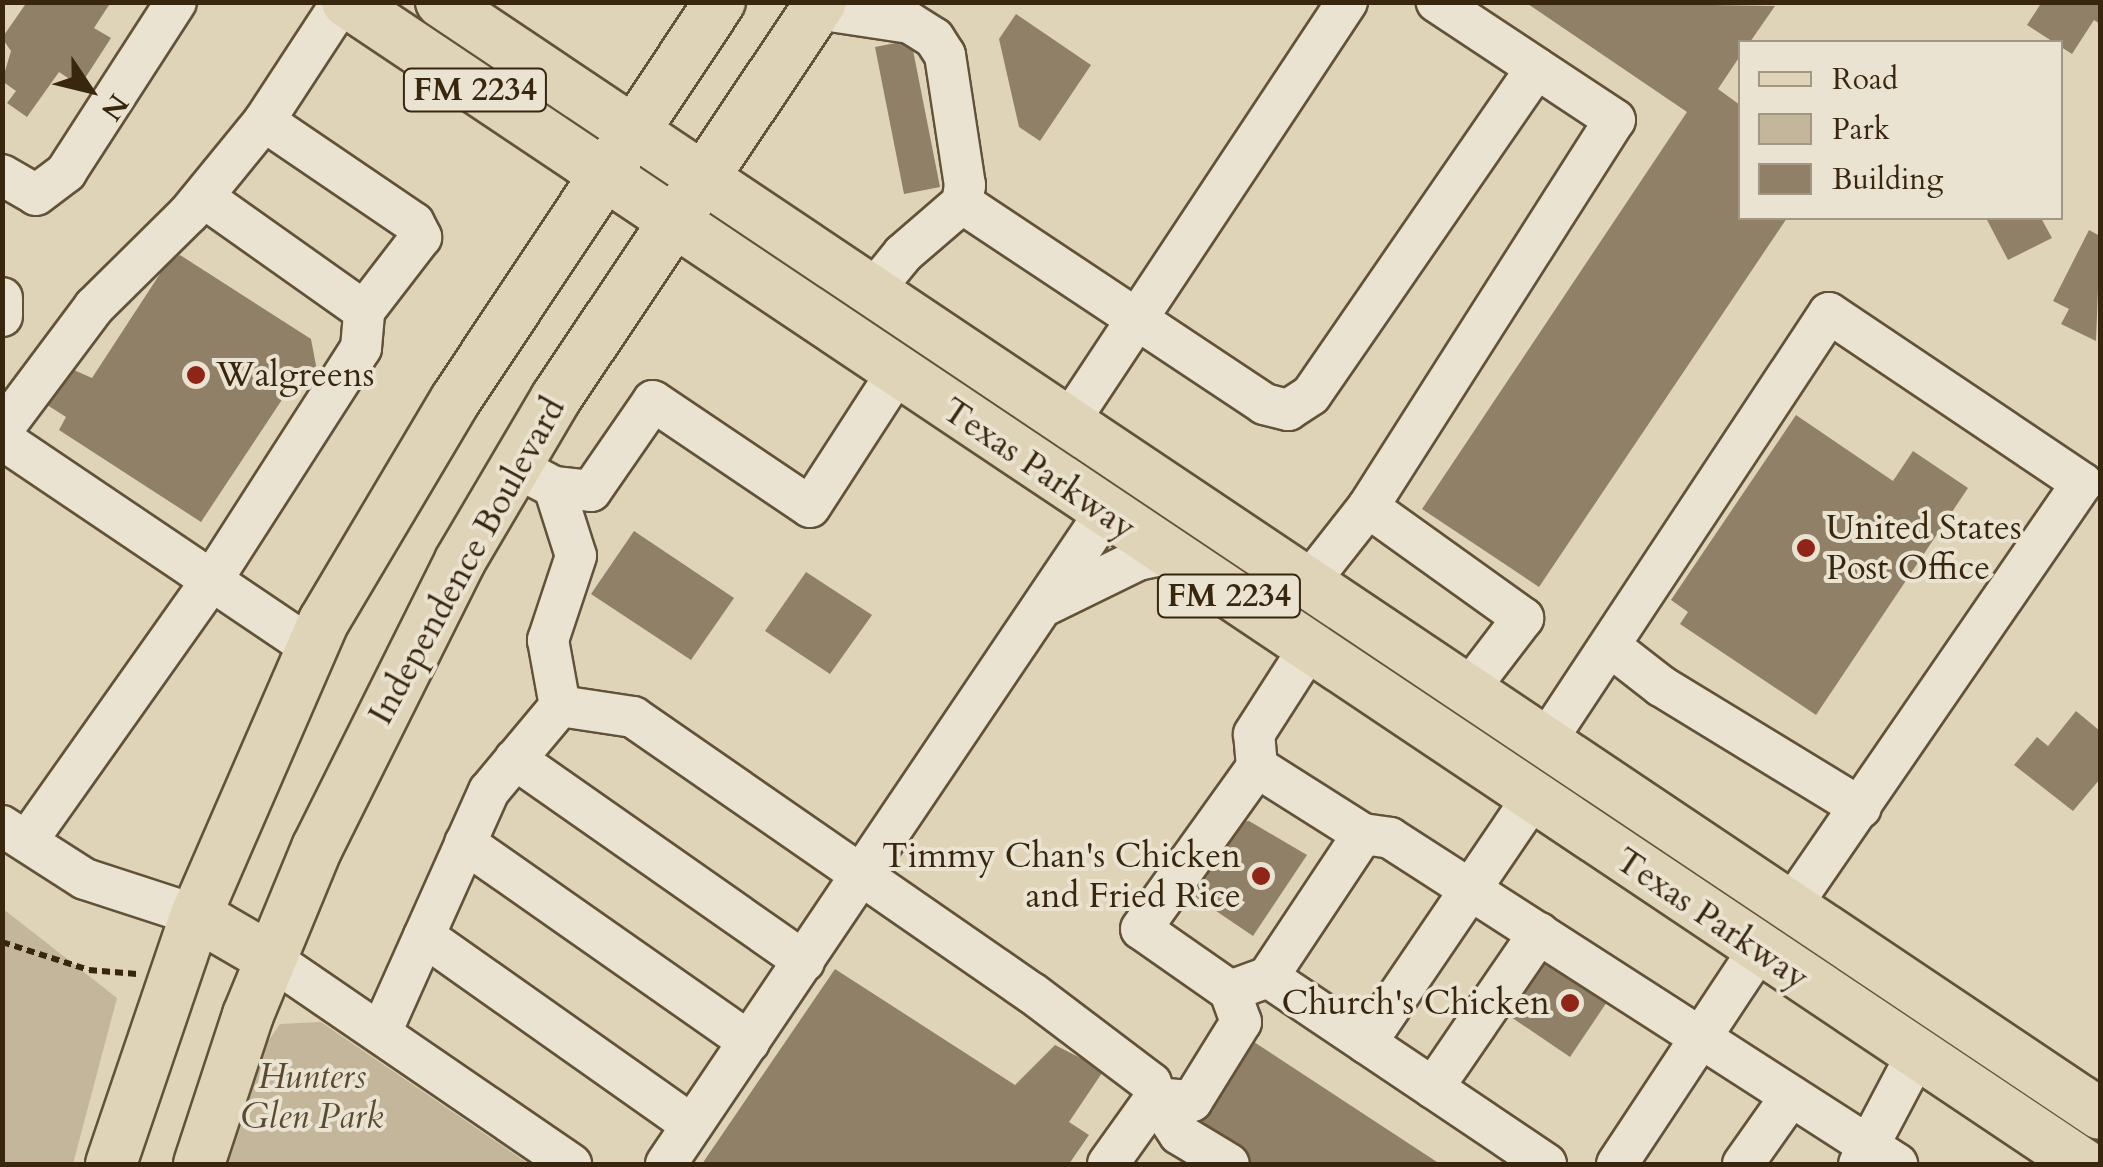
<!DOCTYPE html>
<html>
<head>
<meta charset="utf-8">
<style>
  body { margin:0 }
  #map { position:relative; width:2103px; height:1167px; overflow:hidden; background:#e0d4b8; font-family:Cardo,serif }
  div>[style] { position:absolute }
  [style*='--x'] { left:calc(var(--x)*1px); top:calc(var(--y)*1px); width:calc(var(--w)*1px); rotate:calc(var(--a)*1deg) }
  .green>* { inset:0; background:#c3b69b }
  .building>* { inset:0; background:#8f8067 }
  .path>* { height:6px; margin-top:-3px; transform-origin:0; background:repeating-linear-gradient(90deg,#38260f 0 8px,transparent 0 13px) }
  .roads { filter:drop-shadow(2px 0 #625239) drop-shadow(-2px 0 #625239) drop-shadow(0 2px #625239) drop-shadow(0 -2px #625239) }
  .minor>* { height:40px; margin:-20px; padding:0 20px; transform-origin:20px; border-radius:20px; background:#ebe3d1 }
  .major>* { height:50px; margin:-25px; padding:0 25px; transform-origin:25px; border-radius:25px; background:#e0d4b8 }
  .dots>* { width:28px; height:28px; translate:-50% -50%; box-sizing:border-box; border:5px solid #ebe3d1; border-radius:50% }
  span { translate:-50% -50%; white-space:nowrap; text-align:center; line-height:1.15; -webkit-text-stroke:8px #ebe3d1; paint-order:stroke }
  .shield-label span { padding:2px 8px; background:#ebe3d1; border:2px solid; border-radius:8px; -webkit-text-stroke-width:0 }
  .shield-label { font-size:32px; color:#38260f; font-weight:700 }
  .poi-label { font-size:35px; color:#38260f }
  .left { translate:0 -50%; text-align:left }
  .right { translate:-100% -50%; text-align:right }
  .street-label { font-size:35px; color:#38260f }
  .park-label { font-size:35px; color:#5b4a32; font-style:italic }
  .frame { position:absolute; inset:0; border:5px solid #38260f; pointer-events:none }
  .legend { position:absolute; left:1738px; top:40px; width:325px; height:180px; box-sizing:border-box; background:#ebe3d1; border:2px solid #a39783; margin:0; padding:12px 18px; list-style:none; font-size:30px; color:#38260f }
  .legend li { display:flex; align-items:center; gap:20px; height:50px }
  .legend b { width:50px; border:2px solid #a39783 }
  .north { position:absolute; left:40px; top:40px; width:100px; height:100px; -webkit-text-stroke:8px #ebe3d1; paint-order:stroke; rotate:125deg; font-size:28px; font-weight:700; line-height:40px; text-align:center; color:#38260f }
  .north::after { content:''; display:block; margin:auto; width:35px; height:45px; background:#38260f; clip-path:polygon(50% 0,100% 100%,50% 72%,0 100%) }
</style>
</head>
<body>
<div id="map">
  <div class="green">
    <i style="clip-path:polygon(2px 908px,117px 998px,73px 1164px,3px 1164px)"></i>
    <i style="clip-path:polygon(321px 1022px,529px 1164px,219px 1164px,254px 1061px,280px 1024px)"></i>
  </div>
  <div class="building">
    <i style="clip-path:polygon(27px 2px,111px 2px,94px 28px,111px 38px,80px 86px,59px 72px,27px 117px,7px 103px,16px 91px,2px 81px,11px 51px,2px 38px)"></i>
    <i style="clip-path:polygon(1525px 2px,1775px 6px,1750px 42px,1740px 42px,1740px 56px,1718px 89px,1740px 105px,1740px 218px,1787px 218px,1539px 587px,1422px 509px,1687px 112px)"></i>
    <i style="clip-path:polygon(2042px 2px,2100px 2px,2100px 24px,2094px 20px,2072px 54px,2027px 25px)"></i>
    <i style="clip-path:polygon(1016px 14px,1091px 65px,1040px 141px,1019px 127px,999px 39px)"></i>
    <i style="clip-path:polygon(911px 40px,940px 187px,904px 194px,875px 47px)"></i>
    <i style="clip-path:polygon(1986px 218px,2041px 218px,2052px 238px,2008px 260px)"></i>
    <i style="clip-path:polygon(2089px 230px,2100px 236px,2096px 341px,2061px 324px,2069px 309px,2053px 301px)"></i>
    <i style="clip-path:polygon(180px 255px,311px 339px,318px 376px,295px 380px,201px 522px,59px 430px,66px 417px,41px 401px,65px 366px,92px 378px,167px 263px)"></i>
    <i style="clip-path:polygon(1796px 415px,1893px 481px,1913px 451px,1968px 488px,1816px 715px,1680px 624px,1688px 612px,1671px 600px)"></i>
    <i style="clip-path:polygon(634px 531px,734px 598px,691px 660px,591px 594px)"></i>
    <i style="clip-path:polygon(806px 572px,872px 615px,830px 674px,765px 631px)"></i>
    <i style="clip-path:polygon(2076px 711px,2100px 731px,2100px 779px,2073px 811px,2014px 765px,2037px 737px,2048px 746px)"></i>
    <i style="clip-path:polygon(1249px 821px,1307px 855px,1253px 936px,1191px 894px,1240px 822px)"></i>
    <i style="clip-path:polygon(1548px 953px,1611px 996px,1570px 1057px,1508px 1015px)"></i>
    <i style="clip-path:polygon(835px 969px,1015px 1085px,1055px 1045px,1104px 1070px,1069px 1122px,1089px 1135px,1069px 1164px,702px 1164px)"></i>
    <i style="clip-path:polygon(1251px 1040px,1440px 1164px,1252px 1164px,1192px 1124px)"></i>
  </div>
  <div class="path">
    <i style="--x:2;--y:942;--w:91;--a:17.8"></i>
    <i style="--x:89;--y:970;--w:48;--a:4.8"></i>
  </div>
  <div class="roads">
    <div class="minor">
      <i style="--x:817;--y:9;--w:94;--a:8.6"></i>
      <i style="--x:910;--y:23;--w:28;--a:32"></i>
      <i style="--x:934;--y:38;--w:20;--a:57"></i>
      <i style="--x:945;--y:55;--w:132;--a:81.3"></i>
      <i style="--x:965;--y:185;--w:18;--a:99"></i>
      <i style="--x:962;--y:203;--w:78;--a:139.2"></i>
      <i style="--x:903;--y:254;--w:49;--a:129.2"></i>
      <i style="--x:264;--y:121;--w:181;--a:34.2"></i>
      <i style="--x:414;--y:223;--w:16;--a:63"></i>
      <i style="--x:421;--y:237;--w:93;--a:127.6"></i>
      <i style="--x:2;--y:175;--w:39;--a:30"></i>
      <i style="--x:36;--y:195;--w:38;--a:-37"></i>
      <i style="--x:66;--y:172;--w:202;--a:-57.1"></i>
      <i style="--x:962;--y:203;--w:363;--a:33.6"></i>
      <i style="--x:1264;--y:404;--w:25;--a:14"></i>
      <i style="--x:1288;--y:410;--w:27;--a:-33"></i>
      <i style="--x:1311;--y:395;--w:397;--a:-55.4"></i>
      <i style="--x:2;--y:298;--w:18;--a:90"></i>
      <i style="--x:1068;--y:423;--w:505;--a:-56.47"></i>
      <i style="--x:2;--y:430;--w:154;--a:-53.2"></i>
      <i style="--x:94;--y:307;--w:134;--a:-44.7"></i>
      <i style="--x:189;--y:213;--w:119;--a:-50.8"></i>
      <i style="--x:264;--y:121;--w:142;--a:-56.8"></i>
      <i style="--x:2;--y:439;--w:374;--a:34"></i>
      <i style="--x:514;--y:466;--w:45;--a:27.7"></i>
      <i style="--x:554;--y:487;--w:72;--a:72.3"></i>
      <i style="--x:576;--y:556;--w:89;--a:108.4"></i>
      <i style="--x:548;--y:640;--w:67;--a:79.7"></i>
      <i style="--x:560;--y:706;--w:74;--a:8.6"></i>
      <i style="--x:633;--y:717;--w:485;--a:34.7"></i>
      <i style="--x:1032;--y:993;--w:149;--a:37.1"></i>
      <i style="--x:1151;--y:1083;--w:16;--a:75"></i>
      <i style="--x:1155;--y:1098;--w:81;--a:125.5"></i>
      <i style="--x:554;--y:487;--w:37;--a:6"></i>
      <i style="--x:591;--y:491;--w:109;--a:-55.4"></i>
      <i style="--x:653;--y:401;--w:189;--a:34"></i>
      <i style="--x:810;--y:507;--w:158;--a:-57.1"></i>
      <i style="--x:1368;--y:507;--w:459;--a:-57.5"></i>
      <i style="--x:1615;--y:120;--w:214;--a:-146.5"></i>
      <i style="--x:1309;--y:582;--w:95;--a:-51.8"></i>
      <i style="--x:1368;--y:507;--w:191;--a:35.6"></i>
      <i style="--x:1523;--y:618;--w:91;--a:127.4"></i>
      <i style="--x:1048;--y:604;--w:100;--a:-26.1"></i>
      <i style="--x:1138;--y:560;--w:29;--a:-12"></i>
      <i style="--x:1611;--y:647;--w:63;--a:38"></i>
      <i style="--x:1661;--y:686;--w:234;--a:31.4"></i>
      <i style="--x:1546;--y:741;--w:513;--a:-56.53"></i>
      <i style="--x:1829;--y:313;--w:305;--a:33.9"></i>
      <i style="--x:2082;--y:483;--w:513;--a:124.53"></i>
      <i style="--x:515;--y:759;--w:353;--a:35"></i>
      <i style="--x:1257;--y:767;--w:125;--a:32.3"></i>
      <i style="--x:1363;--y:834;--w:172;--a:123.6"></i>
      <i style="--x:2;--y:826;--w:98;--a:32.6"></i>
      <i style="--x:85;--y:879;--w:117;--a:18"></i>
      <i style="--x:1363;--y:834;--w:27;--a:8"></i>
      <i style="--x:1390;--y:838;--w:603;--a:32.74"></i>
      <i style="--x:27;--y:841;--w:320;--a:-54.7"></i>
      <i style="--x:212;--y:580;--w:276;--a:-57.3"></i>
      <i style="--x:361;--y:348;--w:37;--a:-85"></i>
      <i style="--x:364;--y:311;--w:197;--a:-144.7"></i>
      <i style="--x:465;--y:843;--w:347;--a:35"></i>
      <i style="--x:424;--y:936;--w:328;--a:35.2"></i>
      <i style="--x:270;--y:958;--w:365;--a:34.4"></i>
      <i style="--x:1230;--y:991;--w:40;--a:-20.2"></i>
      <i style="--x:1268;--y:977;--w:335;--a:33.9"></i>
      <i style="--x:382;--y:1030;--w:262;--a:-65.9"></i>
      <i style="--x:489;--y:791;--w:111;--a:-50.1"></i>
      <i style="--x:1366;--y:1043;--w:295;--a:-55.8"></i>
      <i style="--x:1433;--y:1088;--w:188;--a:-55.6"></i>
      <i style="--x:1155;--y:1098;--w:37;--a:5"></i>
      <i style="--x:1192;--y:1101;--w:93;--a:-58.2"></i>
      <i style="--x:1241;--y:1022;--w:33;--a:-110"></i>
      <i style="--x:1230;--y:991;--w:108;--a:-145.1"></i>
      <i style="--x:1141;--y:929;--w:199;--a:-54.4"></i>
      <i style="--x:1257;--y:767;--w:33;--a:-95"></i>
      <i style="--x:1254;--y:734;--w:100;--a:-57.3"></i>
      <i style="--x:1155;--y:1098;--w:43;--a:56.3"></i>
      <i style="--x:1179;--y:1134;--w:58;--a:31"></i>
      <i style="--x:666;--y:1164;--w:785;--a:-56.01"></i>
      <i style="--x:1617;--y:1164;--w:255;--a:-56.5"></i>
      <i style="--x:1743;--y:1164;--w:83;--a:-54.8"></i>
      <i style="--x:1859;--y:1164;--w:124;--a:-62.2"></i>
    </div>
    <div class="major">
      <i style="--x:347;--y:2;--w:2089;--a:33.8"></i>
      <i style="--x:441;--y:2;--w:1997;--a:33.83"></i>
      <i style="--x:196;--y:915;--w:86;--a:30.2"></i>
      <i style="--x:111;--y:1164;--w:263;--a:-71.2"></i>
      <i style="--x:196;--y:915;--w:321;--a:-66.5"></i>
      <i style="--x:324;--y:621;--w:258;--a:-59.3"></i>
      <i style="--x:456;--y:399;--w:477;--a:-56.4"></i>
      <i style="--x:199;--y:1164;--w:157;--a:-71.8"></i>
      <i style="--x:248;--y:1015;--w:181;--a:-67.6"></i>
      <i style="--x:317;--y:848;--w:321;--a:-63.5"></i>
      <i style="--x:460;--y:561;--w:189;--a:-59.5"></i>
      <i style="--x:556;--y:398;--w:476;--a:-56.2"></i>
    </div>
  </div>
  <div class="dots">
    <i style="left:196px;top:375px;background:#8f2418"></i>
    <i style="left:1806px;top:548px;background:#8f2418"></i>
    <i style="left:1261px;top:876px;background:#8f2418"></i>
    <i style="left:1570px;top:1003px;background:#8f2418"></i>
  </div>
  <div class="shield-label">
    <span style="left:475px;top:90px">FM 2234</span>
    <span style="left:1229px;top:596px">FM 2234</span>
  </div>
  <div class="poi-label">
    <span class="left" style="left:216px;top:375px">Walgreens</span>
    <span class="left" style="left:1826px;top:548px">United States<br>Post Office</span>
    <span class="right" style="left:1241px;top:876px">Timmy Chan's Chicken<br>and Fried Rice</span>
    <span class="right" style="left:1550px;top:1003px">Church's Chicken</span>
  </div>
  <div class="street-label">
    <span style="left:1039px;top:469px;rotate:34deg">Texas Parkway</span>
    <span style="left:467px;top:561px;rotate:-61deg">Independence Boulevard</span>
    <span style="left:1712px;top:919px;rotate:34deg">Texas Parkway</span>
  </div>
  <div class="park-label">
    <span style="left:312px;top:1097px">Hunters<br>Glen Park</span>
  </div>
  <div class="frame"></div>
  <ul class="legend">
  <li><b style="height:12px;background:#e0d4b8"></b>Road</li>
  <li><b style="height:28px;background:#c3b69b"></b>Park</li>
  <li><b style="height:28px;background:#8f8067"></b>Building</li>
  </ul>
  <div class="north">N</div>
</div>
</body>
</html>
